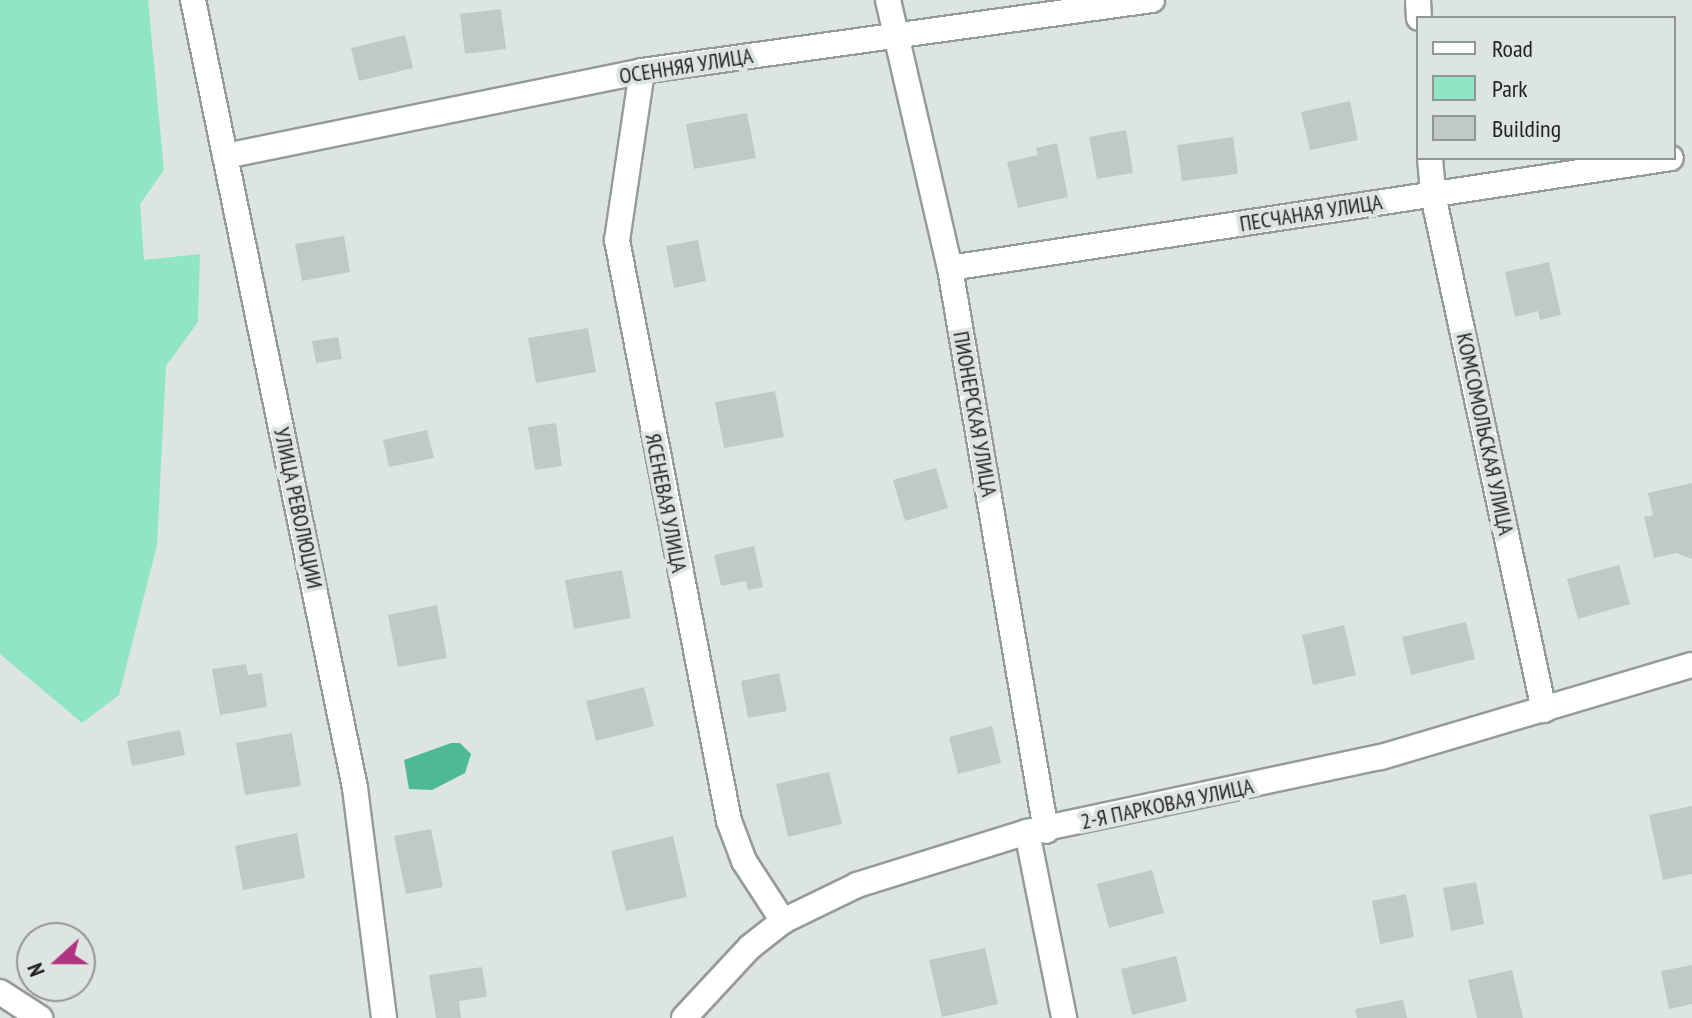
<!DOCTYPE html>
<html>
<head>
<meta charset="utf-8">
<style>
  body { margin:0 }
  #map { position:relative; width:1692px; height:1018px; overflow:hidden; background:#dde5e1; font-family:"PT Sans Narrow",sans-serif }
  div>[style] { position:absolute }
  [style*='--x'] { left:calc(var(--x)*1px); top:calc(var(--y)*1px); width:calc(var(--w)*1px); rotate:calc(var(--a)*1deg) }
  .green>* { inset:0; background:#90e5c4 }
  .water>* { inset:0; background:#4eba95 }
  .building>* { inset:0; background:#c1c9c5 }
  .roads { filter:drop-shadow(2px 0 #949b98) drop-shadow(-2px 0 #949b98) drop-shadow(0 2px #949b98) drop-shadow(0 -2px #949b98) }
  .street>* { height:24px; margin:-12px; padding:0 12px; transform-origin:12px; border-radius:12px; background:#fff }
  span { translate:-50% -50%; white-space:nowrap; text-align:center; line-height:1.15; -webkit-text-stroke:8px #dde5e1; paint-order:stroke }
  .street-label { font-size:22px; color:#1f2221 }
  .legend { position:absolute; left:1416px; top:16px; width:260px; height:144px; box-sizing:border-box; background:#dde5e1; border:2px solid #919794; margin:0; padding:10px 14px; list-style:none; font-size:24px; color:#1f2221 }
  .legend li { display:flex; align-items:center; gap:16px; height:40px }
  .legend b { width:40px; border:2px solid #919794 }
  .north { position:absolute; left:16px; top:922px; width:80px; height:80px; box-sizing:border-box; background:#dde5e1; border:2px solid #919794; border-radius:50%; rotate:249deg; font-size:22px; font-weight:700; line-height:32px; text-align:center; color:#1f2221 }
  .north::after { content:''; display:block; margin:auto; width:28px; height:36px; background:#b23481; clip-path:polygon(50% 0,100% 100%,50% 72%,0 100%) }
</style>
</head>
<body>
<div id="map">
  <div class="green">
    <i style="clip-path:polygon(0 0,148px 0,164px 170px,140px 204px,144px 260px,200px 254px,198px 322px,166px 366px,157px 545px,119px 695px,82px 723px,0 654px)"></i>
  </div>
  <div class="water">
    <i style="clip-path:polygon(451px 743px,460px 743px,471px 754px,465px 773px,432px 790px,409px 789px,404px 760px)"></i>
  </div>
  <div class="building">
    <i style="clip-path:polygon(501px 9px,506px 49px,465px 54px,460px 14px)"></i>
    <i style="clip-path:polygon(405px 35px,413px 68px,359px 81px,351px 48px)"></i>
    <i style="clip-path:polygon(1350px 101px,1358px 140px,1310px 150px,1301px 112px)"></i>
    <i style="clip-path:polygon(747px 113px,756px 158px,694px 169px,686px 124px)"></i>
    <i style="clip-path:polygon(1126px 130px,1133px 173px,1097px 179px,1089px 137px)"></i>
    <i style="clip-path:polygon(1233px 137px,1238px 174px,1182px 181px,1177px 145px)"></i>
    <i style="clip-path:polygon(1057px 143px,1068px 197px,1018px 208px,1007px 162px,1038px 155px,1036px 148px)"></i>
    <i style="clip-path:polygon(344px 236px,350px 272px,302px 281px,295px 244px)"></i>
    <i style="clip-path:polygon(698px 240px,706px 281px,674px 288px,666px 246px)"></i>
    <i style="clip-path:polygon(1549px 262px,1561px 315px,1540px 320px,1538px 311px,1515px 317px,1505px 272px)"></i>
    <i style="clip-path:polygon(588px 328px,596px 372px,536px 383px,528px 338px)"></i>
    <i style="clip-path:polygon(338px 337px,342px 359px,316px 363px,312px 341px)"></i>
    <i style="clip-path:polygon(775px 391px,784px 437px,724px 448px,715px 402px)"></i>
    <i style="clip-path:polygon(556px 423px,562px 466px,535px 470px,528px 427px)"></i>
    <i style="clip-path:polygon(427px 430px,434px 458px,389px 467px,383px 440px)"></i>
    <i style="clip-path:polygon(936px 468px,948px 508px,905px 521px,893px 480px)"></i>
    <i style="clip-path:polygon(1692px 483px,1692px 559px,1676px 553px,1654px 558px,1644px 517px,1653px 515px,1648px 493px)"></i>
    <i style="clip-path:polygon(754px 546px,763px 587px,748px 590px,746px 581px,721px 586px,714px 555px)"></i>
    <i style="clip-path:polygon(1619px 565px,1630px 604px,1578px 619px,1567px 579px)"></i>
    <i style="clip-path:polygon(622px 570px,631px 618px,574px 629px,565px 580px)"></i>
    <i style="clip-path:polygon(437px 605px,447px 658px,398px 667px,388px 615px)"></i>
    <i style="clip-path:polygon(1466px 622px,1475px 659px,1411px 675px,1402px 637px)"></i>
    <i style="clip-path:polygon(1344px 625px,1356px 675px,1313px 685px,1302px 635px)"></i>
    <i style="clip-path:polygon(246px 664px,248px 675px,262px 673px,267px 707px,220px 715px,212px 669px)"></i>
    <i style="clip-path:polygon(779px 673px,787px 711px,748px 718px,741px 681px)"></i>
    <i style="clip-path:polygon(644px 687px,654px 726px,596px 741px,586px 701px)"></i>
    <i style="clip-path:polygon(992px 726px,1001px 763px,958px 774px,949px 737px)"></i>
    <i style="clip-path:polygon(180px 730px,185px 755px,132px 766px,127px 741px)"></i>
    <i style="clip-path:polygon(292px 733px,301px 786px,245px 795px,236px 743px)"></i>
    <i style="clip-path:polygon(829px 772px,842px 824px,788px 837px,776px 784px)"></i>
    <i style="clip-path:polygon(1692px 806px,1692px 874px,1663px 880px,1649px 815px)"></i>
    <i style="clip-path:polygon(431px 829px,443px 887px,406px 894px,394px 836px)"></i>
    <i style="clip-path:polygon(297px 833px,305px 878px,243px 890px,235px 846px)"></i>
    <i style="clip-path:polygon(673px 836px,687px 897px,626px 911px,611px 851px)"></i>
    <i style="clip-path:polygon(1152px 870px,1164px 913px,1109px 928px,1097px 884px)"></i>
    <i style="clip-path:polygon(1476px 882px,1484px 924px,1451px 931px,1443px 888px)"></i>
    <i style="clip-path:polygon(1406px 894px,1414px 937px,1380px 944px,1372px 901px)"></i>
    <i style="clip-path:polygon(985px 948px,998px 1004px,942px 1017px,929px 960px)"></i>
    <i style="clip-path:polygon(1176px 956px,1187px 1001px,1132px 1015px,1121px 969px)"></i>
    <i style="clip-path:polygon(1692px 965px,1692px 1004px,1669px 1009px,1661px 971px)"></i>
    <i style="clip-path:polygon(482px 967px,487px 997px,459px 1001px,461px 1018px,436px 1018px,429px 975px)"></i>
    <i style="clip-path:polygon(1512px 970px,1523px 1018px,1477px 1018px,1468px 980px)"></i>
    <i style="clip-path:polygon(1403px 1000px,1407px 1018px,1357px 1018px,1355px 1009px)"></i>
  </div>
  <div class="roads">
    <div class="street">
      <i style="--x:193;--y:0;--w:804;--a:78.38"></i>
      <i style="--x:355;--y:788;--w:232;--a:82.8"></i>
      <i style="--x:888;--y:0;--w:275;--a:77"></i>
      <i style="--x:950;--y:268;--w:571;--a:80.32"></i>
      <i style="--x:1418;--y:0;--w:18;--a:87"></i>
      <i style="--x:642;--y:71;--w:171;--a:98.4"></i>
      <i style="--x:617;--y:240;--w:592;--a:79.09"></i>
      <i style="--x:729;--y:821;--w:43;--a:69.4"></i>
      <i style="--x:744;--y:861;--w:72;--a:57"></i>
      <i style="--x:225;--y:156;--w:426;--a:-11.5"></i>
      <i style="--x:642;--y:71;--w:515;--a:-7.93"></i>
      <i style="--x:1430;--y:158;--w:37;--a:85"></i>
      <i style="--x:1433;--y:195;--w:527;--a:77.84"></i>
      <i style="--x:950;--y:268;--w:729;--a:-8.67"></i>
      <i style="--x:1027;--y:832;--w:190;--a:78.7"></i>
      <i style="--x:0;--y:992;--w:48;--a:33"></i>
      <i style="--x:684;--y:1018;--w:97;--a:-47.1"></i>
      <i style="--x:750;--y:947;--w:42;--a:-38.2"></i>
      <i style="--x:783;--y:921;--w:82;--a:-25.9"></i>
      <i style="--x:857;--y:885;--w:178;--a:-17.3"></i>
      <i style="--x:1027;--y:832;--w:362;--a:-12"></i>
      <i style="--x:1381;--y:757;--w:324;--a:-16.5"></i>
    </div>
  </div>
  <div class="street-label">
    <span style="left:686px;top:66px;rotate:-9deg">ОСЕННЯЯ УЛИЦА</span>
    <span style="left:1311px;top:213px;rotate:-9deg">ПЕСЧАНАЯ УЛИЦА</span>
    <span style="left:975px;top:414px;rotate:80deg">ПИОНЕРСКАЯ УЛИЦА</span>
    <span style="left:1485px;top:434px;rotate:78deg">КОМСОМОЛЬСКАЯ УЛИЦА</span>
    <span style="left:666px;top:503px;rotate:79deg">ЯСЕНЕВАЯ УЛИЦА</span>
    <span style="left:298px;top:508px;rotate:78deg">УЛИЦА РЕВОЛЮЦИИ</span>
    <span style="left:1167px;top:804px;rotate:-12deg">2-Я ПАРКОВАЯ УЛИЦА</span>
  </div>
  <ul class="legend">
  <li><b style="height:10px;background:#fff"></b>Road</li>
  <li><b style="height:22px;background:#90e5c4"></b>Park</li>
  <li><b style="height:22px;background:#c1c9c5"></b>Building</li>
  </ul>
  <div class="north">N</div>
</div>
</body>
</html>
